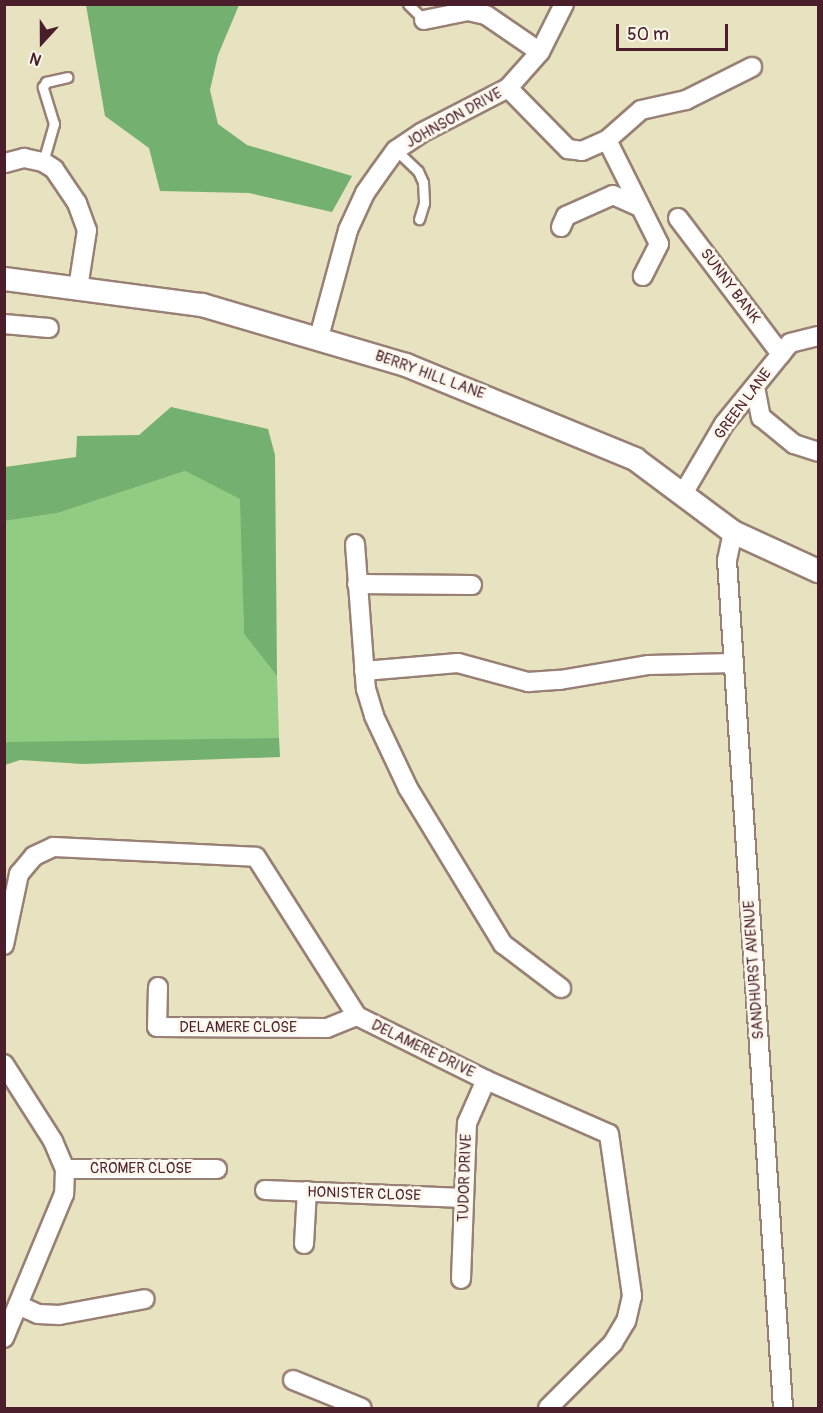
<!DOCTYPE html>
<html>
<head>
<meta charset="utf-8">
<style>
  body { margin:0 }
  #map { position:relative; width:823px; height:1413px; overflow:hidden; background:#e7e2bf; font-family:Pangolin,sans-serif }
  div>[style] { position:absolute }
  [style*='--x'] { left:calc(var(--x)*1px); top:calc(var(--y)*1px); width:calc(var(--w)*1px); rotate:calc(var(--a)*1deg) }
  .green>* { inset:0; background:#90cc81 }
  .forest>* { inset:0; background:#74b06f }
  .roads { filter:drop-shadow(2px 0 #988075) drop-shadow(-2px 0 #988075) drop-shadow(0 2px #988075) drop-shadow(0 -2px #988075) }
  .service>* { height:9px; margin:-4.5px; padding:0 4.5px; transform-origin:4.5px; border-radius:4.5px; background:#fff }
  .minor>* { height:18px; margin:-9px; padding:0 9px; transform-origin:9px; border-radius:9px; background:#fff }
  .tertiary>* { height:22px; margin:-11px; padding:0 11px; transform-origin:11px; border-radius:11px; background:#fff }
  span { translate:-50% -50%; white-space:nowrap; text-align:center; line-height:1.15; -webkit-text-stroke:6px #fbf7ec; paint-order:stroke }
  .street-label { font-size:15px; color:#4a1f2b }
  .frame { position:absolute; inset:0; border:6px solid #4a1f2b; pointer-events:none }
  .north { position:absolute; left:12px; top:12px; width:60px; height:60px; -webkit-text-stroke:4px #fbf7ec; paint-order:stroke; rotate:201deg; font-size:16px; font-weight:700; line-height:24px; text-align:center; color:#4a1f2b }
  .north::after { content:''; display:block; margin:auto; width:21px; height:27px; background:#4a1f2b; clip-path:polygon(50% 0,100% 100%,50% 72%,0 100%) }
  .scale { position:absolute; left:616px; top:24px; width:112px; height:27px; box-sizing:border-box; border:3px solid #4a1f2b; border-top:0; padding-left:8px; font-size:18px; line-height:21px; white-space:nowrap; color:#4a1f2b; -webkit-text-stroke:4px #fbf7ec; paint-order:stroke }
</style>
</head>
<body>
<div id="map">
  <div class="green">
    <i style="clip-path:polygon(185px 471px,241px 499px,244px 634px,277px 676px,279px 738px,5px 743px,5px 521px,58px 513px)"></i>
  </div>
  <div class="forest">
    <i style="clip-path:polygon(86px 5px,239px 5px,218px 55px,210px 90px,218px 124px,247px 145px,352px 176px,332px 212px,249px 193px,160px 191px,149px 148px,105px 116px)"></i>
    <i style="clip-path:polygon(171px 407px,268px 429px,275px 455px,277px 676px,244px 634px,240px 499px,185px 471px,58px 513px,5px 521px,5px 467px,76px 457px,77px 436px,139px 435px)"></i>
    <i style="clip-path:polygon(279px 738px,280px 757px,83px 764px,20px 760px,5px 765px,5px 743px,10px 742px)"></i>
  </div>
  <div class="roads">
    <div class="service">
      <i style="--x:408;--y:4;--w:23;--a:45"></i>
      <i style="--x:396;--y:150;--w:30;--a:44"></i>
      <i style="--x:418;--y:171;--w:12;--a:66"></i>
      <i style="--x:423;--y:182;--w:21;--a:87"></i>
      <i style="--x:424;--y:203;--w:17;--a:107"></i>
      <i style="--x:43;--y:162;--w:40;--a:-74"></i>
      <i style="--x:54;--y:124;--w:39;--a:-107"></i>
      <i style="--x:43;--y:87;--w:6;--a:-59"></i>
      <i style="--x:46;--y:82;--w:22;--a:-13"></i>
    </div>
    <div class="minor">
      <i style="--x:424;--y:20;--w:45;--a:-11.6"></i>
      <i style="--x:468;--y:11;--w:18;--a:13"></i>
      <i style="--x:486;--y:15;--w:65;--a:34.4"></i>
      <i style="--x:508;--y:88;--w:86;--a:45.5"></i>
      <i style="--x:568;--y:149;--w:14;--a:8"></i>
      <i style="--x:582;--y:151;--w:27;--a:-24"></i>
      <i style="--x:607;--y:140;--w:116;--a:63.4"></i>
      <i style="--x:659;--y:244;--w:36;--a:117"></i>
      <i style="--x:607;--y:140;--w:45;--a:-41.4"></i>
      <i style="--x:641;--y:110;--w:46;--a:-12.5"></i>
      <i style="--x:686;--y:100;--w:74;--a:-26.6"></i>
      <i style="--x:5;--y:163;--w:20;--a:-15"></i>
      <i style="--x:24;--y:158;--w:19;--a:12"></i>
      <i style="--x:43;--y:162;--w:13;--a:32"></i>
      <i style="--x:54;--y:169;--w:41;--a:55.9"></i>
      <i style="--x:77;--y:203;--w:29;--a:70"></i>
      <i style="--x:87;--y:230;--w:59;--a:98.8"></i>
      <i style="--x:678;--y:218;--w:171;--a:52.9"></i>
      <i style="--x:561;--y:227;--w:12;--a:-66"></i>
      <i style="--x:566;--y:216;--w:51;--a:-24.1"></i>
      <i style="--x:613;--y:195;--w:30;--a:24"></i>
      <i style="--x:4;--y:324;--w:45;--a:5.1"></i>
      <i style="--x:319;--y:337;--w:111;--a:-74.8"></i>
      <i style="--x:348;--y:230;--w:41;--a:-65.3"></i>
      <i style="--x:365;--y:193;--w:24;--a:-55"></i>
      <i style="--x:379;--y:173;--w:29;--a:-54"></i>
      <i style="--x:396;--y:150;--w:30;--a:-34"></i>
      <i style="--x:421;--y:133;--w:98;--a:-27.3"></i>
      <i style="--x:508;--y:88;--w:48;--a:-48.4"></i>
      <i style="--x:540;--y:52;--w:54;--a:-63.4"></i>
      <i style="--x:755;--y:387;--w:31;--a:79"></i>
      <i style="--x:761;--y:417;--w:43;--a:39.3"></i>
      <i style="--x:794;--y:444;--w:25;--a:18"></i>
      <i style="--x:684;--y:492;--w:79;--a:-59.5"></i>
      <i style="--x:724;--y:424;--w:104;--a:-50.8"></i>
      <i style="--x:790;--y:343;--w:29;--a:-14"></i>
      <i style="--x:733;--y:532;--w:29;--a:102"></i>
      <i style="--x:727;--y:560;--w:850;--a:86.22"></i>
      <i style="--x:355;--y:544;--w:145;--a:85.7"></i>
      <i style="--x:366;--y:689;--w:28;--a:73"></i>
      <i style="--x:374;--y:716;--w:80;--a:64.7"></i>
      <i style="--x:408;--y:788;--w:183;--a:58.7"></i>
      <i style="--x:503;--y:944;--w:73;--a:37.2"></i>
      <i style="--x:357;--y:584;--w:115;--a:0.5"></i>
      <i style="--x:364;--y:671;--w:94;--a:-4.9"></i>
      <i style="--x:458;--y:663;--w:73;--a:15.2"></i>
      <i style="--x:528;--y:682;--w:32;--a:-4"></i>
      <i style="--x:560;--y:680;--w:90;--a:-9.6"></i>
      <i style="--x:649;--y:665;--w:85;--a:-1.3"></i>
      <i style="--x:4;--y:945;--w:73;--a:-78.1"></i>
      <i style="--x:19;--y:874;--w:23;--a:-50"></i>
      <i style="--x:34;--y:856;--w:21;--a:-25"></i>
      <i style="--x:53;--y:847;--w:203;--a:2.8"></i>
      <i style="--x:256;--y:857;--w:188;--a:57.6"></i>
      <i style="--x:357;--y:1016;--w:144;--a:26.4"></i>
      <i style="--x:486;--y:1080;--w:134;--a:23.7"></i>
      <i style="--x:609;--y:1134;--w:164;--a:81.9"></i>
      <i style="--x:632;--y:1296;--w:26;--a:103"></i>
      <i style="--x:626;--y:1321;--w:26;--a:121"></i>
      <i style="--x:613;--y:1343;--w:92;--a:135"></i>
      <i style="--x:158;--y:987;--w:40;--a:91.4"></i>
      <i style="--x:157;--y:1027;--w:170;--a:0.3"></i>
      <i style="--x:327;--y:1028;--w:32;--a:-22"></i>
      <i style="--x:4;--y:1064;--w:91;--a:57.5"></i>
      <i style="--x:53;--y:1141;--w:30;--a:67"></i>
      <i style="--x:65;--y:1169;--w:25;--a:92"></i>
      <i style="--x:64;--y:1194;--w:156;--a:112.6"></i>
      <i style="--x:65;--y:1169;--w:152;--a:0"></i>
      <i style="--x:265;--y:1190;--w:199;--a:2.3"></i>
      <i style="--x:304;--y:1244;--w:53;--a:-86.8"></i>
      <i style="--x:461;--y:1279;--w:156;--a:-87.8"></i>
      <i style="--x:467;--y:1123;--w:47;--a:-66.2"></i>
      <i style="--x:18;--y:1305;--w:22;--a:24"></i>
      <i style="--x:38;--y:1314;--w:21;--a:3"></i>
      <i style="--x:59;--y:1315;--w:87;--a:-10.5"></i>
      <i style="--x:293;--y:1380;--w:74;--a:22.1"></i>
    </div>
    <div class="tertiary">
      <i style="--x:4;--y:279;--w:200;--a:7.5"></i>
      <i style="--x:202;--y:305;--w:213;--a:16.4"></i>
      <i style="--x:406;--y:365;--w:248;--a:22.3"></i>
      <i style="--x:635;--y:459;--w:122;--a:36.7"></i>
      <i style="--x:733;--y:532;--w:94;--a:24.6"></i>
    </div>
  </div>
  <div class="street-label">
    <span style="left:454px;top:118px;rotate:-29deg">JOHNSON DRIVE</span>
    <span style="left:730px;top:286px;rotate:53deg">SUNNY BANK</span>
    <span style="left:430px;top:375px;rotate:20deg">BERRY HILL LANE</span>
    <span style="left:743px;top:404px;rotate:-53deg">GREEN LANE</span>
    <span style="left:754px;top:970px;rotate:-94deg">SANDHURST AVENUE</span>
    <span style="left:238px;top:1028px">DELAMERE CLOSE</span>
    <span style="left:423px;top:1049px;rotate:26deg">DELAMERE DRIVE</span>
    <span style="left:141px;top:1169px">CROMER CLOSE</span>
    <span style="left:465px;top:1178px;rotate:-88deg">TUDOR DRIVE</span>
    <span style="left:364px;top:1194px;rotate:2deg">HONISTER CLOSE</span>
  </div>
  <div class="frame"></div>
  <div class="north">N</div>
  <div class="scale">50 m</div>
</div>
</body>
</html>
